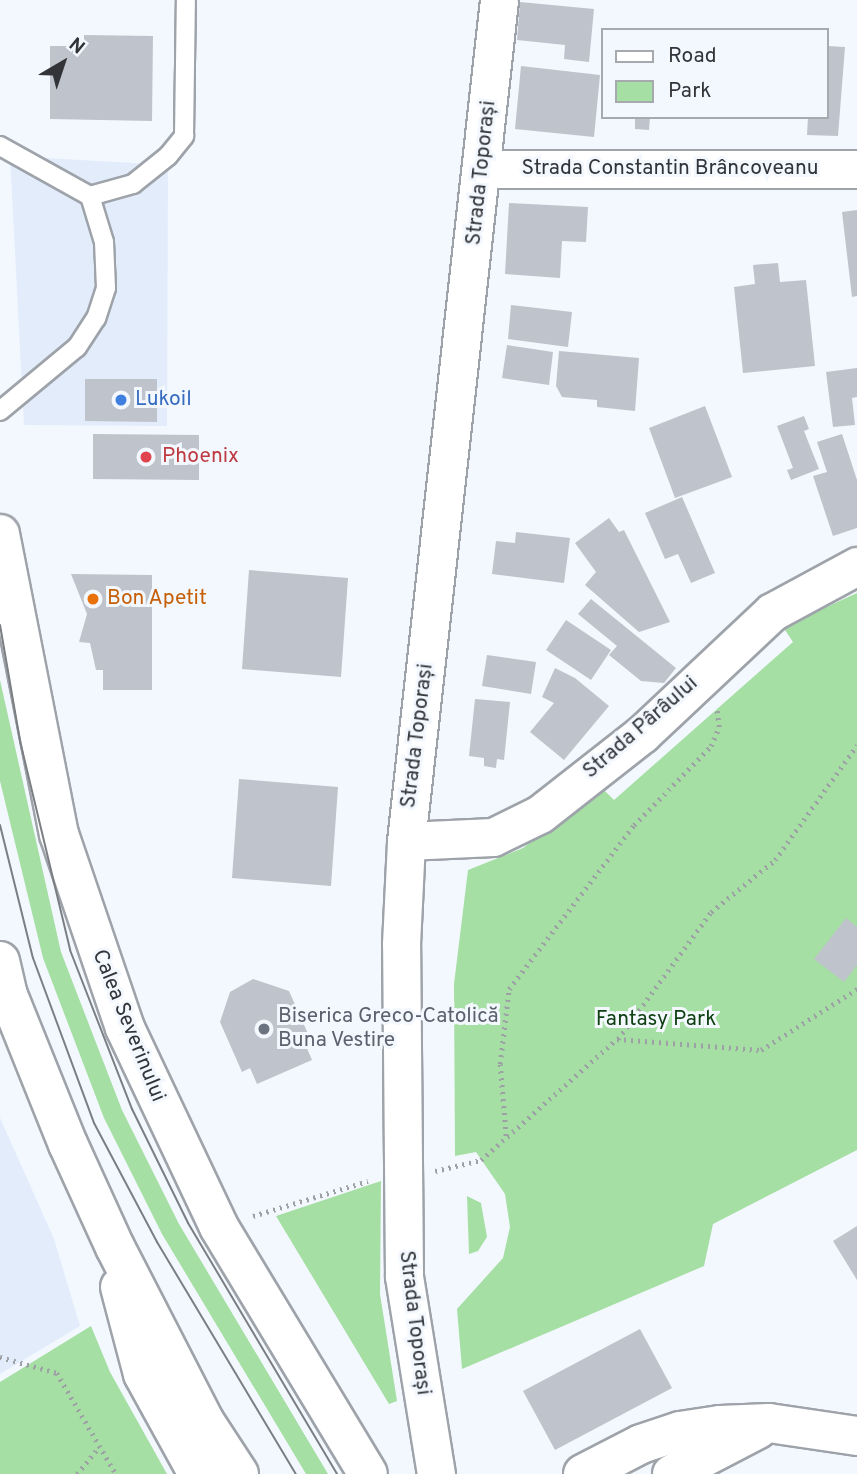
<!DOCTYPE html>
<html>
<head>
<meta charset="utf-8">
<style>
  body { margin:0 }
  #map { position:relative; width:857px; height:1474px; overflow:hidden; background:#f3f7fe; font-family:Overpass,sans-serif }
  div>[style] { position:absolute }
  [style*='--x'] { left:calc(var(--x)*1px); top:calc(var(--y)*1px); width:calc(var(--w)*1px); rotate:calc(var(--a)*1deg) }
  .built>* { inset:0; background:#e3ecfb }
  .green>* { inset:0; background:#a5dfa3 }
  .building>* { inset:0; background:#bfc3cc }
  .path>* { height:4.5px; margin-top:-2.25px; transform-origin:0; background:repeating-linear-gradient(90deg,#9da0a5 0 2px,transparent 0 7px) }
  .roads { filter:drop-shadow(2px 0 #9ea3aa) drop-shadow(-2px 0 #9ea3aa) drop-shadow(0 2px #9ea3aa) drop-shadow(0 -2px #9ea3aa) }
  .lane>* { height:18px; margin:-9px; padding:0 9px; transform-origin:9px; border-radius:9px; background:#fff }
  .street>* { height:37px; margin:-18.5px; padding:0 18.5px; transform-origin:18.5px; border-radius:18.5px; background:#fff }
  .secondary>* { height:38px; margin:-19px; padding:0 19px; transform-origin:19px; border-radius:19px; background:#fff }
  .tram>* { height:2px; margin:-1px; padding:0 1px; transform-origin:1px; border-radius:1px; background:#7b7e82 }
  .dots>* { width:19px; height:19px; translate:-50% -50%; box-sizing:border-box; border:4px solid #f3f7fe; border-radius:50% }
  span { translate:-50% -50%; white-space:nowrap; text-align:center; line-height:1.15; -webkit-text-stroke:6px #f3f7fe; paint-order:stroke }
  .street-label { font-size:21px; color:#323437 }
  .shop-label { font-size:21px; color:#366cbe }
  .left { translate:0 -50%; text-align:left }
  .health-label { font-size:21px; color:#be3a42 }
  .food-label { font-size:21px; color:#c56008 }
  .worship-label { font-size:21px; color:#5b616d }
  .park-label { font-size:21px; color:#0e4011 }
  .legend { position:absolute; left:601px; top:28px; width:228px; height:91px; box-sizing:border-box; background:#f3f7fe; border:2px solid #a6a9ae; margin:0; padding:9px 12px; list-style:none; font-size:21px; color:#323437 }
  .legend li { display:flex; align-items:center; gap:14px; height:35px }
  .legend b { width:35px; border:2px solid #a6a9ae }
  .north { position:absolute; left:28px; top:28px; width:70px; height:70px; -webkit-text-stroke:5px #f3f7fe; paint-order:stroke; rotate:39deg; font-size:19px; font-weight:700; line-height:28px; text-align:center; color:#323437 }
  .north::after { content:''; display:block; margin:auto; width:24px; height:32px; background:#323437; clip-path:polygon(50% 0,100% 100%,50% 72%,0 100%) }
</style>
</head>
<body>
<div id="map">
  <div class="built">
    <i style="clip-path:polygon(10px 156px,168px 165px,167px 426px,24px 425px)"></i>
    <i style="clip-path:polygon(0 1118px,54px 1239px,80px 1326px,0 1374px)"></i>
  </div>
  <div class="green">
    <i style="clip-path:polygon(857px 593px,857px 1150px,713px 1224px,704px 1266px,462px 1369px,457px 1309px,503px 1258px,510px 1227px,505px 1194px,476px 1152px,455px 1156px,454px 984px,468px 870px,523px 848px,600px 786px,614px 800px,793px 642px,783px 627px)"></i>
    <i style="clip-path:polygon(0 680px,61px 952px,122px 1110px,179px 1224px,328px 1474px,306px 1474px,162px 1234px,104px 1118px,43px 958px,0 781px)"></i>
    <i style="clip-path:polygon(381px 1181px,380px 1294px,397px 1401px,389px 1404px,276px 1216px)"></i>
    <i style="clip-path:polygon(467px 1196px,481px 1203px,487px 1237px,478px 1251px,469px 1254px)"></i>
    <i style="clip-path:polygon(91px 1326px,110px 1372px,167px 1474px,0 1474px,0 1382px)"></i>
  </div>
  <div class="building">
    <i style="clip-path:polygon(520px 2px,594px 9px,589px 62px,564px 59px,565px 45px,517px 40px)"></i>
    <i style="clip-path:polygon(84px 35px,153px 36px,152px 121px,50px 119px,50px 46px,84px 46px)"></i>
    <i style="clip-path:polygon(827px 46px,845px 47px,838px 136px,807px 135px,808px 117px,827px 117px)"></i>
    <i style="clip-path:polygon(521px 66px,600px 75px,594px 137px,515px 129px)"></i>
    <i style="clip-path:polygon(635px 117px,650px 117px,649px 130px,635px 129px)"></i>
    <i style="clip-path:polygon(509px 203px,588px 207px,586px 242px,562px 241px,560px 278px,505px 274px)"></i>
    <i style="clip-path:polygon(857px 210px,857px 296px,852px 297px,842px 212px)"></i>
    <i style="clip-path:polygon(778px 263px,780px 282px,806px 280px,815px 366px,743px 373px,734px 287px,755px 284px,753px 265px)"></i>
    <i style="clip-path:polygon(511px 305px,572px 312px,568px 347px,508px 339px)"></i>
    <i style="clip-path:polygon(507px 345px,553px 352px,549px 385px,502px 378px)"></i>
    <i style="clip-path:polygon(559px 351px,639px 358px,635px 411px,597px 407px,597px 400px,562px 397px,556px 386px)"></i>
    <i style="clip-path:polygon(857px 368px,857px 397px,852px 398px,855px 425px,833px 427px,826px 372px)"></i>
    <i style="clip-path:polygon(85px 379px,157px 379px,157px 422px,85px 421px)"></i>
    <i style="clip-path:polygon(705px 406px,732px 477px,675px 498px,649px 428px)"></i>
    <i style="clip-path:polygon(804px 416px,809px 429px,804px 431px,819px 469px,791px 480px,787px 470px,793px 468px,777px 426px)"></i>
    <i style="clip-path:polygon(93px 434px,199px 435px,199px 480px,93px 479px)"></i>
    <i style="clip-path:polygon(842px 434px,857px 480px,857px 528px,833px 536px,813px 476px,827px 472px,817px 442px)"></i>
    <i style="clip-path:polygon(682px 497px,715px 573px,691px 583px,678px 554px,665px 559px,645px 513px)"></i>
    <i style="clip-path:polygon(609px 518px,619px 532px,624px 530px,670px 622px,639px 632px,585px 585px,596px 572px,575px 543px)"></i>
    <i style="clip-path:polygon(516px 532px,570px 538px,564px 583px,492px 574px,496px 541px,515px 543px)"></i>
    <i style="clip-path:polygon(249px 570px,348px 578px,341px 677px,242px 669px)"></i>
    <i style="clip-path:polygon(71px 574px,152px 575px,152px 690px,103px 690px,103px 670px,96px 670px,90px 643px,79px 642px,87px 614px)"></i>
    <i style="clip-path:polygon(591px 599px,676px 668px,664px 683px,641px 681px,609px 655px,617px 646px,578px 614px)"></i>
    <i style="clip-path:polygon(566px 620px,611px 650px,591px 680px,546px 650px)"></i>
    <i style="clip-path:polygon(487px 655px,536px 662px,531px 694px,482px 686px)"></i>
    <i style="clip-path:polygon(555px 668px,575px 678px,609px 706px,564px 760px,530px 732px,554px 703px,542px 697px)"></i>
    <i style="clip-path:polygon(475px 699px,510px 702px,504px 760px,497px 759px,496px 768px,484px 766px,484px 758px,469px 756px)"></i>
    <i style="clip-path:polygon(239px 779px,338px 787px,331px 886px,232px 878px)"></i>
    <i style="clip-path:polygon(846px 918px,857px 927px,857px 965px,844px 982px,814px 959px)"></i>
    <i style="clip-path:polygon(253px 979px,289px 991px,309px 1036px,303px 1039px,312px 1060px,257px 1084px,250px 1068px,242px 1072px,220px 1022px,230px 992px)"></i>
    <i style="clip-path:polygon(857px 1226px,857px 1280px,833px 1241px)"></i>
    <i style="clip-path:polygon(640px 1329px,672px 1388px,555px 1450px,523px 1391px)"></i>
  </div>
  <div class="path">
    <i style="--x:618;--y:1039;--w:157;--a:-53.8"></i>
    <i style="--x:711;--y:912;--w:82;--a:-39.1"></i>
    <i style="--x:775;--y:860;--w:141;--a:-54.5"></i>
    <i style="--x:506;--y:1136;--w:72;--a:-94.8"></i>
    <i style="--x:500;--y:1064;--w:76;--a:-83.2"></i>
    <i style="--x:509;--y:989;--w:206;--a:-52.7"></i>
    <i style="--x:634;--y:825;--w:110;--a:-45.7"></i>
    <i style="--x:711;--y:746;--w:21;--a:-67"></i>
    <i style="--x:719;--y:727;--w:17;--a:-97"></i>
    <i style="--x:435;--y:1171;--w:47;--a:-13.4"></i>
    <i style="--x:481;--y:1160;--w:182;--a:-41.7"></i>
    <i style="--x:617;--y:1039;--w:144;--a:4.4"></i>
    <i style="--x:761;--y:1050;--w:114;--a:-32.4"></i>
    <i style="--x:253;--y:1216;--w:120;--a:-16.9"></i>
    <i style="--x:0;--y:1357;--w:59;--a:15.7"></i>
    <i style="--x:57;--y:1373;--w:117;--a:59.7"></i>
    <i style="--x:77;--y:1474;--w:35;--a:-51"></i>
  </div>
  <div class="roads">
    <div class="lane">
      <i style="--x:0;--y:146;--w:103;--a:29.1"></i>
      <i style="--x:90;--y:196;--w:48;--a:73.1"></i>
      <i style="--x:104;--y:242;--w:46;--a:87.5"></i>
      <i style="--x:106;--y:288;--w:32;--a:108"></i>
      <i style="--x:96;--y:318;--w:35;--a:123"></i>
      <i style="--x:77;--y:347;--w:100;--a:140.3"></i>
      <i style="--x:90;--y:196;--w:45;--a:-15.6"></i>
      <i style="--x:133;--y:184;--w:45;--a:-38.7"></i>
      <i style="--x:168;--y:156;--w:26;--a:-51"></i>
      <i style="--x:184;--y:136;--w:136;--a:-89.2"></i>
    </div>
    <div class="street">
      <i style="--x:483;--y:169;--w:374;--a:0"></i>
      <i style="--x:406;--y:841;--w:87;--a:-2.6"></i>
      <i style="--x:493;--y:837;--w:52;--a:-26.1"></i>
      <i style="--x:540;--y:814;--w:130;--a:-38.1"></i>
      <i style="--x:642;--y:734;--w:178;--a:-43.2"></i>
      <i style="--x:772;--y:612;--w:97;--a:-28.4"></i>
      <i style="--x:436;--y:1474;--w:201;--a:-99.2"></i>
      <i style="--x:404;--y:1276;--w:332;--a:-90.5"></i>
      <i style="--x:401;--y:944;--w:103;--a:-87.2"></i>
      <i style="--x:406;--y:841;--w:846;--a:-83.69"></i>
    </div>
    <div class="secondary">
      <i style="--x:0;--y:534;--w:306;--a:78.9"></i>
      <i style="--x:59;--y:834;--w:205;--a:71.2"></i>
      <i style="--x:125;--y:1028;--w:220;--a:64.7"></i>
      <i style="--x:219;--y:1227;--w:288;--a:58.9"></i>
      <i style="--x:0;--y:961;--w:35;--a:77"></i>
      <i style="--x:8;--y:995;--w:161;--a:68.1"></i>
      <i style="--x:68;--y:1144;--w:113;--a:65.5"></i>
      <i style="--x:115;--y:1247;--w:197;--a:62.8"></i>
      <i style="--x:205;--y:1422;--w:62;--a:56.8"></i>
      <i style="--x:120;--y:1287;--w:90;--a:75.2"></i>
      <i style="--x:143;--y:1374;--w:114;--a:61.2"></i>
      <i style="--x:583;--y:1474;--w:65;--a:-27.3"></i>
      <i style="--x:641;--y:1444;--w:41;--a:-18.4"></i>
      <i style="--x:680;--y:1431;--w:40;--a:-8.5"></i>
      <i style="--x:720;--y:1425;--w:49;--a:-2.3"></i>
      <i style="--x:769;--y:1423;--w:89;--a:8.4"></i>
      <i style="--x:672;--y:1474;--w:97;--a:-27.6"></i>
    </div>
  </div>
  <div class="tram">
    <i style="--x:0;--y:625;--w:118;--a:80.2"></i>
    <i style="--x:20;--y:741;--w:215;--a:76.5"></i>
    <i style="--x:70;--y:950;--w:171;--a:68.7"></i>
    <i style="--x:132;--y:1109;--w:127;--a:63.8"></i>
    <i style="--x:188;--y:1223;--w:292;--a:59.3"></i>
    <i style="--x:0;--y:825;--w:137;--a:76.1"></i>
    <i style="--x:33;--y:958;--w:176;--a:69.7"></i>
    <i style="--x:94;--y:1123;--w:135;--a:62.1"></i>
    <i style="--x:157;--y:1242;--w:270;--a:59.1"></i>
  </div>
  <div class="dots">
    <i style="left:121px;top:400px;background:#3f7fe0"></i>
    <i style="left:146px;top:457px;background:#e0444e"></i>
    <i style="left:93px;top:599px;background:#e8710a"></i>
    <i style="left:264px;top:1029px;background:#6b7280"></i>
  </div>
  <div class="street-label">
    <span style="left:670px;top:169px">Strada Constantin Brâncoveanu</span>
    <span style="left:482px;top:173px;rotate:-84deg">Strada Toporași</span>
    <span style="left:641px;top:728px;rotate:-41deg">Strada Pârâului</span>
    <span style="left:418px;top:736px;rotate:-83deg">Strada Toporași</span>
    <span style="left:128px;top:1026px;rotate:68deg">Calea Severinului</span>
    <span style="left:414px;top:1323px;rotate:83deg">Strada Toporași</span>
  </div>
  <div class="shop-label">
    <span class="left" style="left:135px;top:400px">Lukoil</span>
  </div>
  <div class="health-label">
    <span class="left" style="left:162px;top:457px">Phoenix</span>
  </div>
  <div class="food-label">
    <span class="left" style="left:107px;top:599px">Bon Apetit</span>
  </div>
  <div class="worship-label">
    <span class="left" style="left:278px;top:1029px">Biserica Greco-Catolică<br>Buna Vestire</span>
  </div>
  <div class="park-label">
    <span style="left:656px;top:1020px">Fantasy Park</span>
  </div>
  <ul class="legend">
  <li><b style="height:9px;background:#fff"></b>Road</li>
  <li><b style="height:19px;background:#a5dfa3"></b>Park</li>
  </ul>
  <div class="north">N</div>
</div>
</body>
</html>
